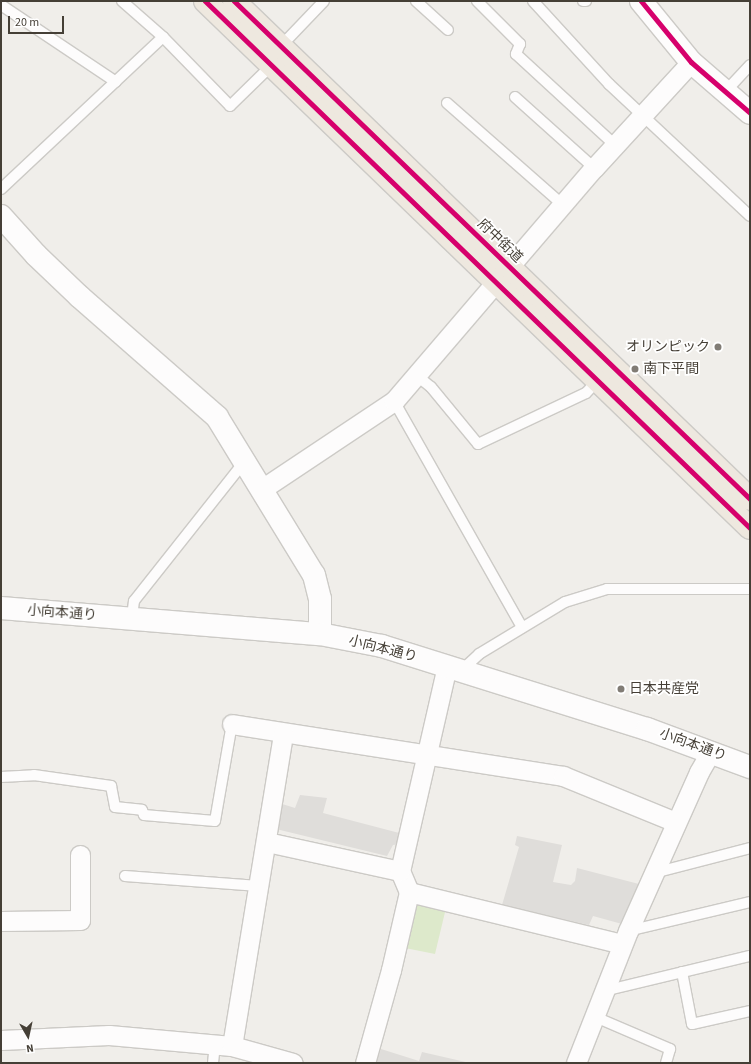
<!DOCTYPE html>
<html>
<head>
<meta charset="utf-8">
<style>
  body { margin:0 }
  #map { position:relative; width:751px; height:1064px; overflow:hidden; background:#f0eeea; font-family:"Source Sans 3","Noto Sans JP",sans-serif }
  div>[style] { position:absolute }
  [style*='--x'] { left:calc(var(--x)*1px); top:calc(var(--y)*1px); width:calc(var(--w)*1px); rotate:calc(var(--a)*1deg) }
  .green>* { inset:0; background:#dde9cb }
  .parking>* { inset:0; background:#dfddda }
  .roads { filter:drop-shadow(1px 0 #cccac6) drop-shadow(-1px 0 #cccac6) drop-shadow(0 1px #cccac6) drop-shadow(0 -1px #cccac6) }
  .service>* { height:10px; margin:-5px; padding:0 5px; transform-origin:5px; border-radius:5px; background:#fdfcfc }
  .minor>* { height:19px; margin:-9.5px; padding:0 9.5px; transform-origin:9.5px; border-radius:9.5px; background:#fdfcfc }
  .tertiary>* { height:22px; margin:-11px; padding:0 11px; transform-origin:11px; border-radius:11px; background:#fdfcfc }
  .trunk>* { height:22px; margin:-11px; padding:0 11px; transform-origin:11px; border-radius:11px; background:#eee8df }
  .cycleway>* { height:5px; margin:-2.5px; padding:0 2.5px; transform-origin:2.5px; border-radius:2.5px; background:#d6006c }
  .dots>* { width:11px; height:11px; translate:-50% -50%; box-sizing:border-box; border:2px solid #fff; border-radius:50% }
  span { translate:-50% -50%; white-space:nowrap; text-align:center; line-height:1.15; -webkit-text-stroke:3.5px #fff; paint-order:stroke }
  .street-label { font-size:14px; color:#453f36 }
  .poi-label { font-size:14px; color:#453f36 }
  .right { translate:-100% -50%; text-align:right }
  .left { translate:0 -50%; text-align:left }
  .frame { position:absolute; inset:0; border:2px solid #453f36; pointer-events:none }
  .north { position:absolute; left:8px; top:1016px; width:40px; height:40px; -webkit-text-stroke:3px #fff; paint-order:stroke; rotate:171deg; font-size:11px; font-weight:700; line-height:16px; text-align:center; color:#453f36 }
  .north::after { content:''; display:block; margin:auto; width:14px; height:18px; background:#453f36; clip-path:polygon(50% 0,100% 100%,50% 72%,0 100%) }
  .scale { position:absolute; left:8px; top:16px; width:56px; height:18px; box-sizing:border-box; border:2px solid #453f36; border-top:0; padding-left:5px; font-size:12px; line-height:14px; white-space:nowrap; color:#453f36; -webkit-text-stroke:3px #fff; paint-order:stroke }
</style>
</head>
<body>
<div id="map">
  <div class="green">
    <i style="clip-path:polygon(414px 901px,446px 908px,435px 954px,405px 948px)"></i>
  </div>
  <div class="parking">
    <i style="clip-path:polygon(300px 795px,327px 798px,323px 813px,403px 834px,400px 844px,393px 845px,387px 856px,276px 829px,279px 803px,295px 808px)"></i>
    <i style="clip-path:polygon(517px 836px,562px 845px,553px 882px,571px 885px,575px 881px,577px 868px,639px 884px,622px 924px,593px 916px,589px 925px,502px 905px,519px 847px,515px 845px)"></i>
    <i style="clip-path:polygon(381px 1049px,419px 1061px,422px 1052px,470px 1063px,376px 1063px)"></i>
  </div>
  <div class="roads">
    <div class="service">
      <i style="--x:122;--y:1;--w:55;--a:41.3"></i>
      <i style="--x:163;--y:37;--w:96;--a:45.8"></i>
      <i style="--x:230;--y:106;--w:57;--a:-44.3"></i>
      <i style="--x:416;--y:1;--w:43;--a:42.2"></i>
      <i style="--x:477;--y:1;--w:61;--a:45"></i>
      <i style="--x:520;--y:44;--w:11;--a:112"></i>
      <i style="--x:516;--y:54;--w:134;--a:42.6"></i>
      <i style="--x:533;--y:1;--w:113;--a:47.5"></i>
      <i style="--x:609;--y:84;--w:193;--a:43.1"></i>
      <i style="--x:583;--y:1;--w:3;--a:0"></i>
      <i style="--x:1;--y:5;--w:138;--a:33.8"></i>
      <i style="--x:281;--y:46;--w:62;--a:-46.3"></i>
      <i style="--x:725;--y:92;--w:37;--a:-47"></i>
      <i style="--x:515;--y:97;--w:106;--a:41.9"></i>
      <i style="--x:447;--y:103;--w:154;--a:41.3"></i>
      <i style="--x:1;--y:189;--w:222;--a:-43.2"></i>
      <i style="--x:416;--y:375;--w:19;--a:39"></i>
      <i style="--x:431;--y:387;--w:74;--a:50.5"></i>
      <i style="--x:478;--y:444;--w:119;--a:-25.3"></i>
      <i style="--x:586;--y:393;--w:18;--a:-47"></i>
      <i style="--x:394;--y:401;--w:260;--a:60.5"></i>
      <i style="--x:132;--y:617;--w:16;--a:-83"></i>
      <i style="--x:134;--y:601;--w:179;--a:-51.6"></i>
      <i style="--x:462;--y:670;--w:23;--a:-43"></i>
      <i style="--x:479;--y:654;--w:100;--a:-31.2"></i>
      <i style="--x:565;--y:602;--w:44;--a:-17.2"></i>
      <i style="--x:607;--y:589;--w:143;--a:0"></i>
      <i style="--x:1;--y:777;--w:33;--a:-3"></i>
      <i style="--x:34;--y:775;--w:78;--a:8.1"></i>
      <i style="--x:111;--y:786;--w:21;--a:79"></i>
      <i style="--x:115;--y:807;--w:27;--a:6"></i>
      <i style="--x:142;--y:810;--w:5;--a:68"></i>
      <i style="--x:144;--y:815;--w:71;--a:4.8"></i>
      <i style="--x:215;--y:821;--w:98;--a:-80.1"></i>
      <i style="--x:654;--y:873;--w:99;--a:-14.6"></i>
      <i style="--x:125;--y:876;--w:134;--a:4.3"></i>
      <i style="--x:628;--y:931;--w:125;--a:-13.4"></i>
      <i style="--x:682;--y:972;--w:53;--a:79.1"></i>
      <i style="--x:692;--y:1024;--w:59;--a:-12.6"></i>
      <i style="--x:604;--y:991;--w:150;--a:-13.5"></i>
      <i style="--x:593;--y:1016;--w:84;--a:23.2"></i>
      <i style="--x:670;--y:1049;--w:15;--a:106"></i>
      <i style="--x:213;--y:1063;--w:19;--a:-84"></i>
    </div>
    <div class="minor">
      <i style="--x:262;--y:489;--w:159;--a:-33.7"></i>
      <i style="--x:394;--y:401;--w:307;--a:-49.4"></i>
      <i style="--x:594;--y:168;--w:144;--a:-47.5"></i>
      <i style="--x:232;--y:724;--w:335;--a:8.9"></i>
      <i style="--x:563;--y:776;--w:122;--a:22.2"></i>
      <i style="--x:267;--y:842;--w:136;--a:12.3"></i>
      <i style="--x:409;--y:892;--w:219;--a:13.7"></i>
      <i style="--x:1;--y:921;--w:79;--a:-0.7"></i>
      <i style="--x:80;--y:920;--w:65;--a:-90"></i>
      <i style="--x:1;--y:1040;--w:108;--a:-2.7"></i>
      <i style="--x:109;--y:1035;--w:123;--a:5.1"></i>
      <i style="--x:232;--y:1046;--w:63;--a:15.6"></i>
      <i style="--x:232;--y:1046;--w:317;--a:-80.7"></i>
      <i style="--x:365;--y:1063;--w:97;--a:-74.4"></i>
      <i style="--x:391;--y:970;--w:80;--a:-77"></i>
      <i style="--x:409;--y:892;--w:23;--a:-113"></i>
      <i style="--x:400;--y:871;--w:210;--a:-77.1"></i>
      <i style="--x:576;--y:1063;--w:142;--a:-68.5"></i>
      <i style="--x:628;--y:931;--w:174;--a:-65.9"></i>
      <i style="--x:699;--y:772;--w:24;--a:-60"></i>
    </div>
    <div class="tertiary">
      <i style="--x:641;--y:1;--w:79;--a:50.7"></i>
      <i style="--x:691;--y:62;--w:78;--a:40.8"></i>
      <i style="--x:1;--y:216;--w:52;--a:48.1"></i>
      <i style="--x:36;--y:255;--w:61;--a:43.7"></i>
      <i style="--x:80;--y:297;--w:182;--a:41.2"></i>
      <i style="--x:217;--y:417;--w:185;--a:58.5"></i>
      <i style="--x:314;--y:575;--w:25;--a:76"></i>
      <i style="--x:320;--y:599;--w:35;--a:90"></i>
      <i style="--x:1;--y:608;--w:320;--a:4.7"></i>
      <i style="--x:320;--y:634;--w:63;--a:11"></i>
      <i style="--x:382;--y:646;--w:278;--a:17.4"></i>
      <i style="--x:647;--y:729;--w:110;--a:20.3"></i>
    </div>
    <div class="trunk">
      <i style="--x:205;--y:1;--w:758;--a:44.04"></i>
      <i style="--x:234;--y:1;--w:717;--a:43.98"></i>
    </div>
  </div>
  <div class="cycleway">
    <i style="--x:205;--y:1;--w:758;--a:44.04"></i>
    <i style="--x:234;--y:1;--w:717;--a:43.98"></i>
    <i style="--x:641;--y:1;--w:79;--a:50.7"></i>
    <i style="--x:691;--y:62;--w:78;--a:40.8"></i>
  </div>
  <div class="dots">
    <i style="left:718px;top:347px;background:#817c75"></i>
    <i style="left:635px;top:369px;background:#817c75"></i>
    <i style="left:621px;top:689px;background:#817c75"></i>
  </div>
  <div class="street-label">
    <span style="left:500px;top:241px;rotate:44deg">府中街道</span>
    <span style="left:62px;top:613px;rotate:4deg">小向本通り</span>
    <span style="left:383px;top:649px;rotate:14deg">小向本通り</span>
    <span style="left:693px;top:745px;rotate:20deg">小向本通り</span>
  </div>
  <div class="poi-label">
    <span class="right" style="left:710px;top:347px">オリンピック</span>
    <span class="left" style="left:643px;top:369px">南下平間</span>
    <span class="left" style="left:629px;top:689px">日本共産党</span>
  </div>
  <div class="frame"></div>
  <div class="north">N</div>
  <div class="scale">20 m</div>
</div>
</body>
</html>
